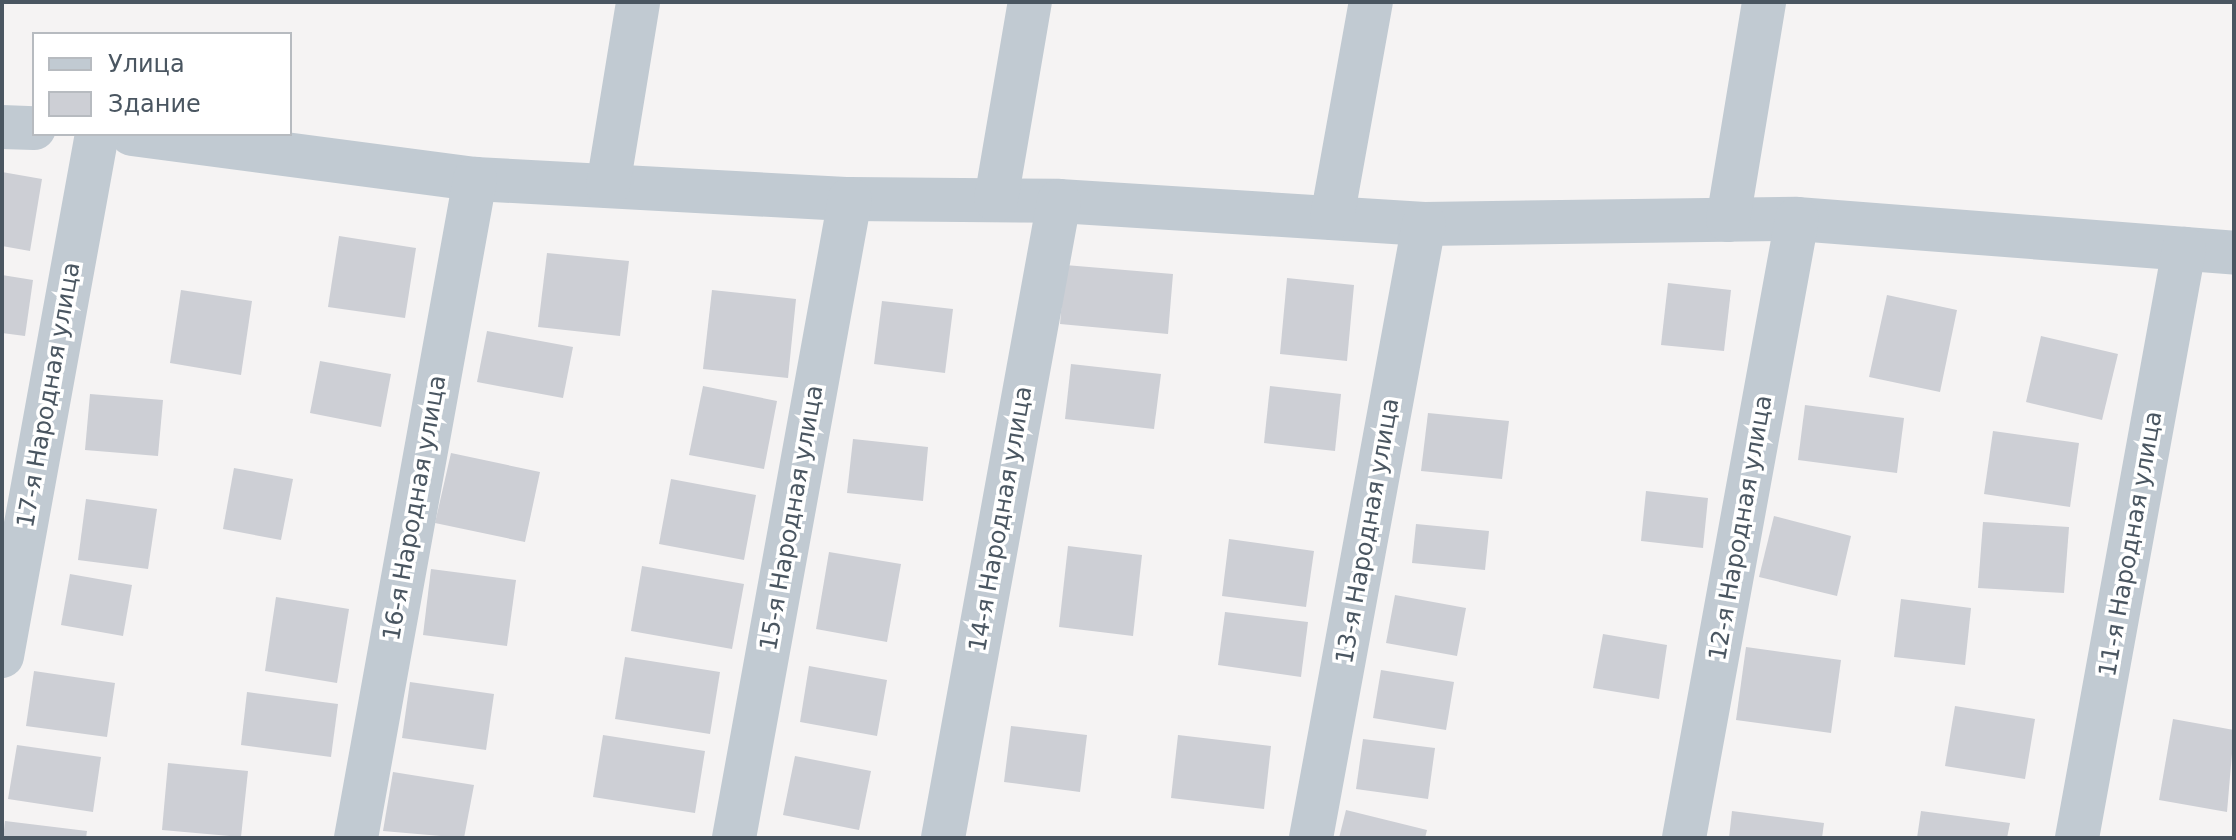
<!DOCTYPE html>
<html>
<head>
<meta charset="utf-8">
<style>
  body { margin:0 }
  #map { position:relative; width:2236px; height:840px; overflow:hidden; background:#f5f3f3; font-family:"DejaVu Sans",sans-serif }
  div>[style] { position:absolute }
  [style*='--x'] { left:calc(var(--x)*1px); top:calc(var(--y)*1px); width:calc(var(--w)*1px); rotate:calc(var(--a)*1deg) }
  .building>* { inset:0; background:#cdcfd5 }
  .minor>* { height:44px; margin:-22px; padding:0 22px; transform-origin:22px; border-radius:22px; background:#c1cad2 }
  span { translate:-50% -50%; white-space:nowrap; text-align:center; line-height:1.15; -webkit-text-stroke:7px #fff; paint-order:stroke }
  .street-label { font-size:24px; color:#4a5661 }
  .frame { position:absolute; inset:0; border:4px solid #4a5661; pointer-events:none }
  .legend { position:absolute; left:32px; top:32px; width:260px; height:104px; box-sizing:border-box; background:#fff; border:2px solid #b7bbc0; margin:0; padding:10px 14px; list-style:none; font-size:24px; color:#4a5661 }
  .legend li { display:flex; align-items:center; gap:16px; height:40px }
  .legend b { width:40px; border:2px solid #b7bbc0 }
</style>
</head>
<body>
<div id="map">
  <div class="building">
    <i style="clip-path:polygon(2px 172px,42px 179px,30px 251px,2px 246px)"></i>
    <i style="clip-path:polygon(339px 236px,416px 248px,405px 318px,328px 307px)"></i>
    <i style="clip-path:polygon(547px 253px,629px 261px,620px 336px,538px 327px)"></i>
    <i style="clip-path:polygon(1065px 265px,1173px 274px,1168px 334px,1060px 324px)"></i>
    <i style="clip-path:polygon(2px 275px,33px 280px,25px 336px,2px 333px)"></i>
    <i style="clip-path:polygon(1287px 278px,1354px 285px,1347px 361px,1280px 354px)"></i>
    <i style="clip-path:polygon(1668px 283px,1731px 290px,1724px 351px,1661px 345px)"></i>
    <i style="clip-path:polygon(181px 290px,252px 301px,241px 375px,170px 363px)"></i>
    <i style="clip-path:polygon(712px 290px,796px 299px,788px 378px,703px 369px)"></i>
    <i style="clip-path:polygon(1887px 295px,1957px 310px,1940px 392px,1869px 377px)"></i>
    <i style="clip-path:polygon(882px 301px,953px 309px,945px 373px,874px 364px)"></i>
    <i style="clip-path:polygon(487px 331px,573px 347px,563px 398px,477px 382px)"></i>
    <i style="clip-path:polygon(2041px 336px,2118px 354px,2102px 420px,2026px 402px)"></i>
    <i style="clip-path:polygon(320px 361px,391px 374px,381px 427px,310px 413px)"></i>
    <i style="clip-path:polygon(1071px 364px,1161px 374px,1154px 429px,1065px 419px)"></i>
    <i style="clip-path:polygon(703px 386px,777px 401px,764px 469px,689px 455px)"></i>
    <i style="clip-path:polygon(1270px 386px,1341px 394px,1335px 451px,1264px 443px)"></i>
    <i style="clip-path:polygon(90px 394px,163px 400px,158px 456px,85px 450px)"></i>
    <i style="clip-path:polygon(1805px 405px,1904px 418px,1897px 473px,1798px 460px)"></i>
    <i style="clip-path:polygon(1428px 413px,1509px 421px,1502px 479px,1421px 471px)"></i>
    <i style="clip-path:polygon(1993px 431px,2079px 443px,2070px 507px,1984px 494px)"></i>
    <i style="clip-path:polygon(853px 439px,928px 447px,923px 501px,847px 493px)"></i>
    <i style="clip-path:polygon(451px 453px,540px 472px,525px 542px,435px 523px)"></i>
    <i style="clip-path:polygon(234px 468px,293px 479px,281px 540px,223px 529px)"></i>
    <i style="clip-path:polygon(671px 479px,756px 495px,744px 560px,659px 544px)"></i>
    <i style="clip-path:polygon(1646px 491px,1708px 498px,1703px 548px,1641px 541px)"></i>
    <i style="clip-path:polygon(86px 499px,157px 509px,148px 569px,78px 560px)"></i>
    <i style="clip-path:polygon(1774px 516px,1851px 536px,1837px 596px,1759px 577px)"></i>
    <i style="clip-path:polygon(1983px 522px,2069px 527px,2064px 593px,1978px 588px)"></i>
    <i style="clip-path:polygon(1416px 524px,1489px 531px,1485px 570px,1412px 563px)"></i>
    <i style="clip-path:polygon(1229px 539px,1314px 551px,1306px 607px,1222px 596px)"></i>
    <i style="clip-path:polygon(1068px 546px,1142px 555px,1133px 636px,1059px 627px)"></i>
    <i style="clip-path:polygon(829px 552px,901px 564px,887px 642px,816px 629px)"></i>
    <i style="clip-path:polygon(642px 566px,744px 584px,732px 649px,631px 631px)"></i>
    <i style="clip-path:polygon(431px 569px,516px 580px,507px 646px,423px 635px)"></i>
    <i style="clip-path:polygon(70px 574px,132px 585px,123px 636px,61px 625px)"></i>
    <i style="clip-path:polygon(1395px 595px,1466px 608px,1457px 656px,1386px 643px)"></i>
    <i style="clip-path:polygon(276px 597px,349px 609px,337px 683px,265px 671px)"></i>
    <i style="clip-path:polygon(1901px 599px,1971px 608px,1965px 665px,1894px 657px)"></i>
    <i style="clip-path:polygon(1225px 612px,1308px 622px,1301px 677px,1218px 665px)"></i>
    <i style="clip-path:polygon(1603px 634px,1667px 645px,1659px 699px,1593px 688px)"></i>
    <i style="clip-path:polygon(1746px 647px,1841px 660px,1831px 733px,1736px 720px)"></i>
    <i style="clip-path:polygon(625px 657px,720px 672px,710px 734px,615px 719px)"></i>
    <i style="clip-path:polygon(809px 666px,887px 680px,877px 736px,800px 722px)"></i>
    <i style="clip-path:polygon(1381px 670px,1454px 682px,1446px 730px,1373px 718px)"></i>
    <i style="clip-path:polygon(34px 671px,115px 683px,107px 737px,26px 726px)"></i>
    <i style="clip-path:polygon(410px 682px,494px 694px,486px 750px,402px 738px)"></i>
    <i style="clip-path:polygon(247px 692px,338px 704px,331px 757px,241px 745px)"></i>
    <i style="clip-path:polygon(1955px 706px,2035px 719px,2025px 779px,1945px 766px)"></i>
    <i style="clip-path:polygon(2173px 719px,2234px 730px,2227px 812px,2159px 800px)"></i>
    <i style="clip-path:polygon(1011px 726px,1087px 735px,1080px 792px,1004px 782px)"></i>
    <i style="clip-path:polygon(603px 735px,705px 751px,695px 813px,593px 797px)"></i>
    <i style="clip-path:polygon(1178px 735px,1271px 746px,1264px 809px,1171px 798px)"></i>
    <i style="clip-path:polygon(1363px 739px,1435px 748px,1428px 799px,1356px 789px)"></i>
    <i style="clip-path:polygon(17px 745px,101px 757px,93px 812px,8px 799px)"></i>
    <i style="clip-path:polygon(795px 756px,871px 771px,859px 830px,783px 815px)"></i>
    <i style="clip-path:polygon(168px 763px,248px 771px,241px 837px,162px 830px)"></i>
    <i style="clip-path:polygon(393px 772px,474px 785px,464px 838px,383px 831px)"></i>
    <i style="clip-path:polygon(1346px 810px,1427px 830px,1425px 838px,1339px 838px)"></i>
    <i style="clip-path:polygon(1732px 811px,1824px 823px,1822px 838px,1729px 838px)"></i>
    <i style="clip-path:polygon(1921px 811px,2010px 823px,2007px 838px,1917px 838px)"></i>
    <i style="clip-path:polygon(5px 821px,87px 831px,86px 838px,3px 838px)"></i>
  </div>
  <div class="minor">
    <i style="--x:2;--y:127;--w:32;--a:2"></i>
    <i style="--x:132;--y:134;--w:346;--a:7.5"></i>
    <i style="--x:475;--y:179;--w:376;--a:3.1"></i>
    <i style="--x:850;--y:199;--w:209;--a:0.5"></i>
    <i style="--x:1059;--y:201;--w:366;--a:3.6"></i>
    <i style="--x:1424;--y:224;--w:373;--a:-0.8"></i>
    <i style="--x:1797;--y:219;--w:438;--a:4.4"></i>
    <i style="--x:608;--y:186;--w:186;--a:-80.7"></i>
    <i style="--x:996;--y:200;--w:201;--a:-80.3"></i>
    <i style="--x:1332;--y:218;--w:219;--a:-79.8"></i>
    <i style="--x:1728;--y:220;--w:221;--a:-80.6"></i>
    <i style="--x:2;--y:656;--w:531;--a:-79.69"></i>
    <i style="--x:356;--y:838;--w:670;--a:-79.76"></i>
    <i style="--x:734;--y:838;--w:649;--a:-79.71"></i>
    <i style="--x:943;--y:838;--w:647;--a:-79.68"></i>
    <i style="--x:1311;--y:838;--w:624;--a:-79.57"></i>
    <i style="--x:1684;--y:838;--w:629;--a:-79.65"></i>
    <i style="--x:2077;--y:838;--w:599;--a:-79.7"></i>
  </div>
  <div class="street-label">
    <span style="left:49px;top:395px;rotate:-80deg">17-я Народная улица</span>
    <span style="left:415px;top:508px;rotate:-80deg">16-я Народная улица</span>
    <span style="left:792px;top:518px;rotate:-80deg">15-я Народная улица</span>
    <span style="left:1001px;top:519px;rotate:-80deg">14-я Народная улица</span>
    <span style="left:1741px;top:528px;rotate:-80deg">12-я Народная улица</span>
    <span style="left:1368px;top:531px;rotate:-80deg">13-я Народная улица</span>
    <span style="left:2131px;top:544px;rotate:-80deg">11-я Народная улица</span>
  </div>
  <div class="frame"></div>
  <ul class="legend">
  <li><b style="height:10px;background:#c1cad2"></b>Улица</li>
  <li><b style="height:22px;background:#cdcfd5"></b>Здание</li>
  </ul>
</div>
</body>
</html>
